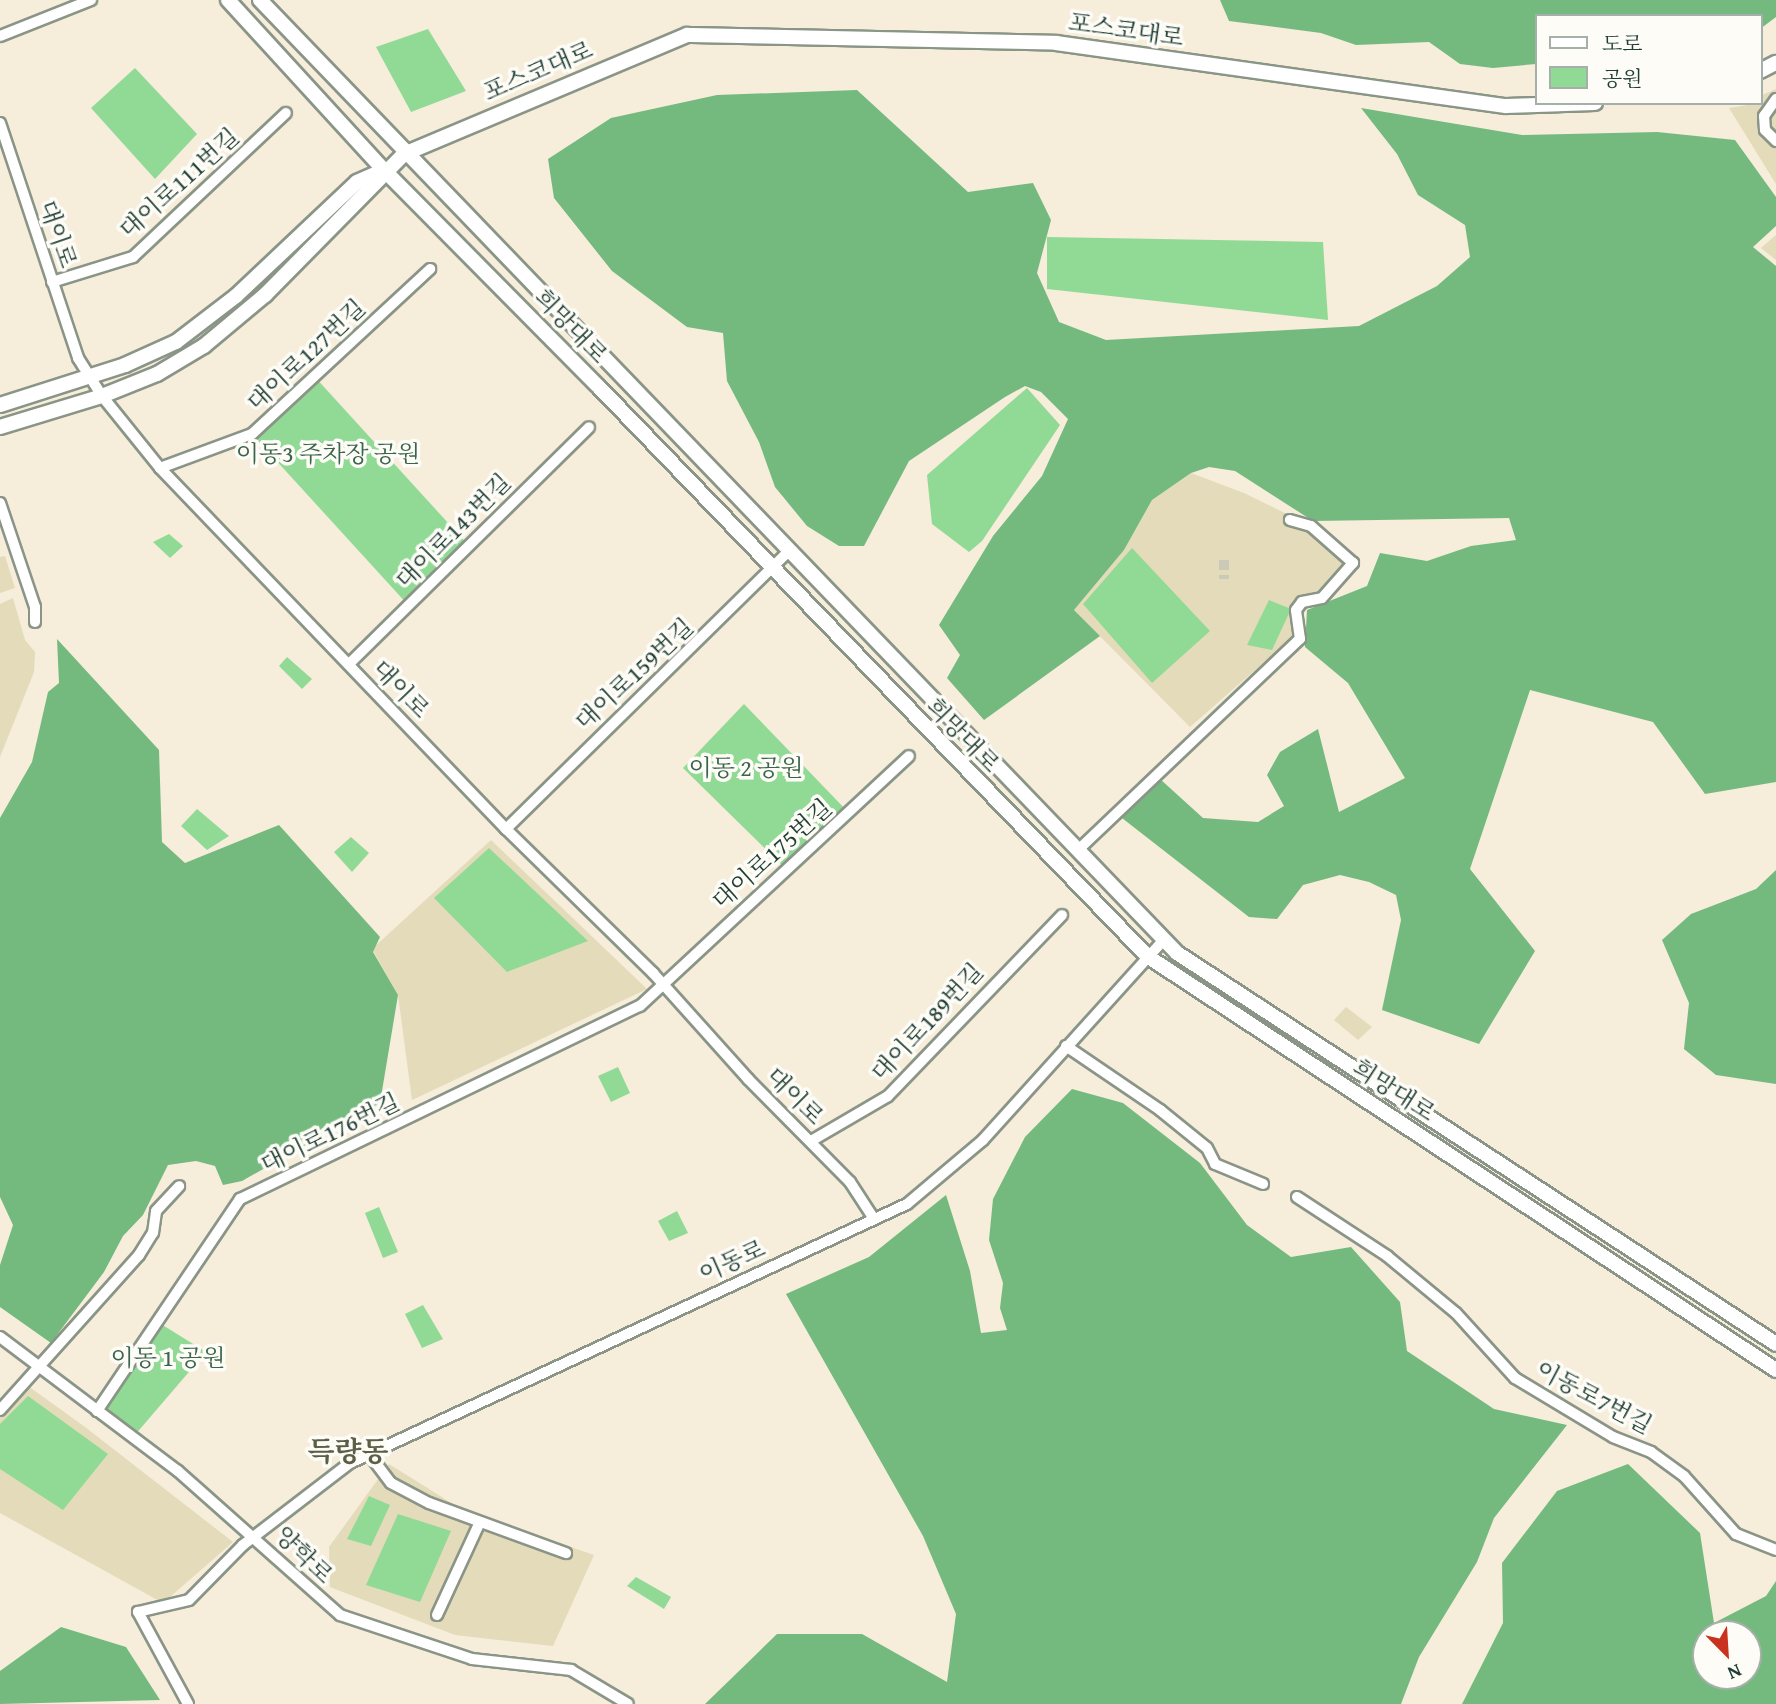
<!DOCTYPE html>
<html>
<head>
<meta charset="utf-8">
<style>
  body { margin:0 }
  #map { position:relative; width:1776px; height:1704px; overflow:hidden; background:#f6edda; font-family:"Gentium Book Plus","Noto Serif KR",serif }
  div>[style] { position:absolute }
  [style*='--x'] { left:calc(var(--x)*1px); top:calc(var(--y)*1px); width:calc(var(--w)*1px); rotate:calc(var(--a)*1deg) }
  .built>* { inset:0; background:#e4dbba }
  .green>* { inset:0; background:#90da96 }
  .forest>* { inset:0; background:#74ba7f }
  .minor-tunnel>* { height:10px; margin-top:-5px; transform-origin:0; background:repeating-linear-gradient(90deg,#cbcab9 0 10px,transparent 0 15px) }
  .roads { filter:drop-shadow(2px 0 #8a9587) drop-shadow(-2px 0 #8a9587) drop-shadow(0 2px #8a9587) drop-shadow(0 -2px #8a9587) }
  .minor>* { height:10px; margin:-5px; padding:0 5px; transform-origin:5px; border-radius:5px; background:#fff }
  .major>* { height:14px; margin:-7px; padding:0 7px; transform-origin:7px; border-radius:7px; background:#fff }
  span { translate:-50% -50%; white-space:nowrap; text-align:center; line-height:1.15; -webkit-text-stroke:7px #fdfcf7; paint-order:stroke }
  .street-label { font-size:24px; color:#1f3d34 }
  .park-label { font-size:24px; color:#3b644c }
  .quarter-label { font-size:28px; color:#5c5e45; font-weight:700 }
  .legend { position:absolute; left:1535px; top:14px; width:228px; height:91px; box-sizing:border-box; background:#fdfcf7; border:2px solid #a4b0a9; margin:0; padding:9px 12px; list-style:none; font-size:21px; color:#1f3d34 }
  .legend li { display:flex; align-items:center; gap:14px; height:35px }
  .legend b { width:35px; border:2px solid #a4b0a9 }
  .north { position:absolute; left:1692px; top:1620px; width:70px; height:70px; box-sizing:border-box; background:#fdfcf7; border:2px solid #a4b0a9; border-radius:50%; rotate:156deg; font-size:19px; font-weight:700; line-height:28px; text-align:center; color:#1f3d34 }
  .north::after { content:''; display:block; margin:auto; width:24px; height:32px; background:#c8321e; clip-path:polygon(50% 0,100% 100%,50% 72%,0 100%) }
</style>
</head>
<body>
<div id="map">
  <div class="built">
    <i style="clip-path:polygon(1776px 89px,1776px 184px,1729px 108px,1760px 103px,1760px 96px)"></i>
    <i style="clip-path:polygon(1776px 235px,1776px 260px,1761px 248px)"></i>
    <i style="clip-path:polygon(1191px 473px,1244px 493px,1299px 520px,1348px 564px,1318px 593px,1296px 598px,1294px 636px,1190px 727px,1074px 610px,1124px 550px,1152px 500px)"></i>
    <i style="clip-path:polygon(5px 556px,15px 588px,0 593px,0 557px)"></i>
    <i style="clip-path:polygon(13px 598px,25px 640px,35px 652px,34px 672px,0 757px,0 604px)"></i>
    <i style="clip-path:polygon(491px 840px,647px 989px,412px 1100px,398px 995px,372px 949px)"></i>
    <i style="clip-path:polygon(1346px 1007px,1372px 1027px,1358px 1040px,1334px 1020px)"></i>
    <i style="clip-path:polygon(28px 1386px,85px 1427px,233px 1542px,163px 1603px,0 1513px,0 1417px)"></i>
    <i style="clip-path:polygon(389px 1464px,461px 1509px,594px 1555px,553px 1646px,455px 1635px,330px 1587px,329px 1547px)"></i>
  </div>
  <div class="green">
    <i style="clip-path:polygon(428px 29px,466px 91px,411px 112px,376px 47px)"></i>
    <i style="clip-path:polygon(135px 68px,197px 134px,155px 179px,91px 108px)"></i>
    <i style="clip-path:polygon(1047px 237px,1323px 242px,1328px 320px,1047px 289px)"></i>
    <i style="clip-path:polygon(314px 376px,470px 547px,409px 606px,252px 434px)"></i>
    <i style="clip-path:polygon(1027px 388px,1060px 425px,982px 541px,969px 552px,932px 524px,927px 475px)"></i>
    <i style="clip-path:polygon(169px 534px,183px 546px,170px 558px,153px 542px)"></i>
    <i style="clip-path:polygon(1132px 548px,1210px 631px,1152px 683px,1083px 604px)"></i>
    <i style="clip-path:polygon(1269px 600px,1291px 609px,1272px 650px,1247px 645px)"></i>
    <i style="clip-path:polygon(287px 657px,312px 679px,302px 689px,279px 666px)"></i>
    <i style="clip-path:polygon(744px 704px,849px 813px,787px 870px,683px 768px)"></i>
    <i style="clip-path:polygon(197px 809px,229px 836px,207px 850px,181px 826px)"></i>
    <i style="clip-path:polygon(351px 837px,369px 853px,352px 872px,334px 852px)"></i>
    <i style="clip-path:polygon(489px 848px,588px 941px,507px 972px,434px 898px)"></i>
    <i style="clip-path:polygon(618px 1067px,630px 1093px,611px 1102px,598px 1076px)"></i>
    <i style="clip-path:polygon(379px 1207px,398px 1252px,383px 1258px,365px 1213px)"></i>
    <i style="clip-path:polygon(677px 1211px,688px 1233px,669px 1241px,658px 1221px)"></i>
    <i style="clip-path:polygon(423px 1305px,443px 1339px,422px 1348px,405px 1314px)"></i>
    <i style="clip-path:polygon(161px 1324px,206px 1352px,134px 1436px,97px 1411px)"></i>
    <i style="clip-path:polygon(28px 1396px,108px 1454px,63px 1510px,0 1469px,0 1424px)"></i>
    <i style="clip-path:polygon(369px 1496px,390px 1505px,371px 1546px,347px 1539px)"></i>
    <i style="clip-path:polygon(398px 1514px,451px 1531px,420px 1602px,366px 1585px)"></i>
    <i style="clip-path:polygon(636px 1577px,671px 1597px,664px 1609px,627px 1586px)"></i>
  </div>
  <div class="forest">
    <i style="clip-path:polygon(1220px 0,1776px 0,1776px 17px,1760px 29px,1760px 16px,1536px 16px,1536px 64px,1493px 68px,1460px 64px,1429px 42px,1356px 45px,1321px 33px,1229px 21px)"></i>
    <i style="clip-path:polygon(857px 90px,968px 192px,1033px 183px,1051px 220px,1037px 273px,1059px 322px,1106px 340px,1359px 326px,1437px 286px,1470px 257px,1465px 225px,1418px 195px,1397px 154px,1361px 108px,1522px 135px,1657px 132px,1735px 140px,1776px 197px,1776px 226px,1753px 247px,1776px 266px,1776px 782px,1705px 794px,1653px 722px,1530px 690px,1470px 869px,1535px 951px,1479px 1044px,1382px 1010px,1401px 920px,1396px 895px,1369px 882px,1340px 875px,1303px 885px,1277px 919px,1249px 917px,1122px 818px,1160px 779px,1203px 818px,1258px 822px,1284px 806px,1267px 775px,1280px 752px,1318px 729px,1339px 812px,1405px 778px,1348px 683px,1305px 647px,1307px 610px,1367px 586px,1380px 553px,1427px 561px,1471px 546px,1516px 540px,1509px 518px,1313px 521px,1235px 471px,1209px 467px,1191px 473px,1152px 500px,1124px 550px,1074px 610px,1100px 636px,984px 720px,947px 678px,960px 655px,939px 625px,993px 536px,1042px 476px,1068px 419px,1041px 392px,1025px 386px,1005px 397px,909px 461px,864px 546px,839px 546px,807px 526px,775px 487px,759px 442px,727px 381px,723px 333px,687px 327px,612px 271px,554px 198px,548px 159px,611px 118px,717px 95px)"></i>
    <i style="clip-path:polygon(57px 639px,159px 750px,162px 842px,185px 863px,279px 825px,380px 937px,373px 952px,398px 995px,380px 1103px,242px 1181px,223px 1185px,215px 1166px,196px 1161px,168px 1165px,143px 1215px,123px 1236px,104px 1272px,51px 1343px,0 1307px,0 1265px,13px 1225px,0 1197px,0 818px,32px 762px,48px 692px,59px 683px)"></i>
    <i style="clip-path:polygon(1776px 870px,1776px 1084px,1716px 1075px,1684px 1049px,1689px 1003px,1662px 940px,1691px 914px,1756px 889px)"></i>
    <i style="clip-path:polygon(1072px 1089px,1123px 1103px,1200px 1163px,1247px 1225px,1291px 1257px,1351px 1247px,1400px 1302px,1407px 1351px,1494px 1409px,1567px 1425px,1494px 1518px,1477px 1562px,1419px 1657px,1401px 1704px,705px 1704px,777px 1634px,862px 1634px,947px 1682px,956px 1614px,923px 1536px,786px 1294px,869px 1257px,946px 1195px,970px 1271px,981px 1333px,1007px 1330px,1000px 1308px,1003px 1283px,989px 1240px,993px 1199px,1025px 1137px)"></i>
    <i style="clip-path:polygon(evenodd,1628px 1464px,1700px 1533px,1714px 1623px,1766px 1596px,1776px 1581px,1776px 1704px,1462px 1704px,1503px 1623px,1502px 1563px,1557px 1491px,1628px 1464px,1706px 1634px,1748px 1634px,1748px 1676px,1706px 1676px,1706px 1634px)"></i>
    <i style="clip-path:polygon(61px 1627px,126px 1647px,160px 1700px,0 1704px,0 1671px)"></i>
  </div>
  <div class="minor-tunnel">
    <i style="--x:1224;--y:560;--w:19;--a:90"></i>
  </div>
  <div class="roads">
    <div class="minor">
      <i style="--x:0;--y:36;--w:98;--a:-21.6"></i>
      <i style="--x:1776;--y:99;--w:21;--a:125"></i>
      <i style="--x:1764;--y:116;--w:14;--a:86"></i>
      <i style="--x:1765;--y:130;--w:16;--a:45"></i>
      <i style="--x:0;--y:123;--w:248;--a:71.6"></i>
      <i style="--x:78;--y:358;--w:45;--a:57.7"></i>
      <i style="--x:102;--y:396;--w:92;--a:51.1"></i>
      <i style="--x:160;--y:468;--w:500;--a:46.22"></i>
      <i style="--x:506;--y:829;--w:206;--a:44.4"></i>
      <i style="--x:653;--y:973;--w:142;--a:48.1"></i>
      <i style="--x:748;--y:1079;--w:145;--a:45.3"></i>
      <i style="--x:850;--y:1182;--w:44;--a:57"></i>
      <i style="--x:52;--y:282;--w:85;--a:-17.2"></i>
      <i style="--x:133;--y:257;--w:210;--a:-43.3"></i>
      <i style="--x:160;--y:468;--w:98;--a:-20.3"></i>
      <i style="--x:252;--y:434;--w:243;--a:-42.8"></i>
      <i style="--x:0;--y:503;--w:110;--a:71.4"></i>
      <i style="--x:35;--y:607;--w:15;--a:90"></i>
      <i style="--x:349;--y:664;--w:337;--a:-44.6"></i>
      <i style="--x:506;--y:829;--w:398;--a:-44.5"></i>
      <i style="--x:1077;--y:851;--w:308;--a:-43.6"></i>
      <i style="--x:1300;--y:639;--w:29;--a:-98"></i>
      <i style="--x:1296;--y:610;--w:10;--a:-53"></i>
      <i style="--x:1302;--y:602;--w:20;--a:-11"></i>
      <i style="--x:1322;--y:598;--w:47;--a:-48.5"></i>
      <i style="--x:1353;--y:563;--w:56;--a:-138.6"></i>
      <i style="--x:1311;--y:526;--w:22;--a:-164"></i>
      <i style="--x:1066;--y:1046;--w:114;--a:34.2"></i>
      <i style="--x:1160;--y:1110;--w:60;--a:39"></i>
      <i style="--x:1207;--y:1148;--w:18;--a:63"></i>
      <i style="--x:1215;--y:1164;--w:52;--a:22.6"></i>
      <i style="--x:811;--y:1141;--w:89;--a:-30.3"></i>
      <i style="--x:888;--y:1096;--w:251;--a:-46.1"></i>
      <i style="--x:1297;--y:1197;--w:108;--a:33.2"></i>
      <i style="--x:1387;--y:1256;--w:89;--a:39.6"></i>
      <i style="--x:1456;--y:1313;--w:88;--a:47.8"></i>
      <i style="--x:1515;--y:1378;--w:114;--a:31"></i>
      <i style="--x:1613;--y:1437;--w:41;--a:21.5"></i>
      <i style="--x:1651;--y:1452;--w:41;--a:36"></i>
      <i style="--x:1684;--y:1476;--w:78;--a:48.1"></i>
      <i style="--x:1736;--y:1534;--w:43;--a:21.8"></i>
      <i style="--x:0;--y:1337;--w:223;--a:37"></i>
      <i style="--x:178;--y:1471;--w:217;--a:41.6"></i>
      <i style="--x:340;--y:1615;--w:139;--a:18.4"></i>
      <i style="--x:472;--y:1659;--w:100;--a:6.3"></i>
      <i style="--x:571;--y:1670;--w:66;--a:30.8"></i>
      <i style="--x:0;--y:1410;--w:208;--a:-48.1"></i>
      <i style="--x:139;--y:1255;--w:26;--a:-58"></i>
      <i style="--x:153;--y:1233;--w:22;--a:-82"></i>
      <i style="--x:156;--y:1211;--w:34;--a:-47"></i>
      <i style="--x:97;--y:1411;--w:256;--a:-56"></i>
      <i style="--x:240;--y:1199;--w:444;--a:-25.8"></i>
      <i style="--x:640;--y:1006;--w:367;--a:-42.9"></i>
      <i style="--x:369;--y:1454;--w:36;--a:53"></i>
      <i style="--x:391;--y:1483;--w:43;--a:27.8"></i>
      <i style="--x:429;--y:1503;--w:146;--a:20.1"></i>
      <i style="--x:437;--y:1615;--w:102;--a:-65.2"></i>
      <i style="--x:188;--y:1704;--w:105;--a:-118.5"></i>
      <i style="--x:138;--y:1612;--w:52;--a:-13.2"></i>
      <i style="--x:189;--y:1600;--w:77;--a:-45.5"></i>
      <i style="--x:243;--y:1545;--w:135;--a:-37.5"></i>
      <i style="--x:350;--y:1463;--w:614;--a:-24.94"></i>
      <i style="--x:907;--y:1204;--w:99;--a:-40.1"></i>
      <i style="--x:983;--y:1140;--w:270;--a:-47.9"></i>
    </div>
    <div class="major">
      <i style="--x:228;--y:0;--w:231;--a:47.5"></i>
      <i style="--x:384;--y:170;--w:303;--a:45.3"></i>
      <i style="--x:597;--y:385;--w:793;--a:46.07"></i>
      <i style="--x:1147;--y:956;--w:753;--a:33.35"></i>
      <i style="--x:260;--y:0;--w:1323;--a:46.1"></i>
      <i style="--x:1177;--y:953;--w:715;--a:33.13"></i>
      <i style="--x:1760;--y:71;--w:18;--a:-27"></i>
      <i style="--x:0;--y:405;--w:131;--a:-17.7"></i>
      <i style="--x:125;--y:365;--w:56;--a:-24.3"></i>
      <i style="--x:176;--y:342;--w:76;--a:-37.5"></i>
      <i style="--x:236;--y:296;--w:166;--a:-43.3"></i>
      <i style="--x:357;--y:182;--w:30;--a:-24"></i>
      <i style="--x:0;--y:427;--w:107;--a:-16.9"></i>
      <i style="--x:102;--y:396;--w:59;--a:-21.8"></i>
      <i style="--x:157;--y:374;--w:55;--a:-30.8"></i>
      <i style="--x:204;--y:346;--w:80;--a:-39.9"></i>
      <i style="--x:265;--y:295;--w:198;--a:-45.4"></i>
      <i style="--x:404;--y:154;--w:307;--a:-22.8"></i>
      <i style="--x:687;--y:35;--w:369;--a:1.2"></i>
      <i style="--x:1056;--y:43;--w:454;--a:8"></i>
      <i style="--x:1506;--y:106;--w:89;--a:-1.9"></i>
    </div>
  </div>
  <div class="street-label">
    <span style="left:1126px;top:30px;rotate:8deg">포스코대로</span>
    <span style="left:538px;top:71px;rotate:-23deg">포스코대로</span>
    <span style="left:179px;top:183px;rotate:-42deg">대이로111번길</span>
    <span style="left:58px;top:234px;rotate:71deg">대이로</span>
    <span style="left:571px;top:326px;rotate:46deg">희망대로</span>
    <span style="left:306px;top:355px;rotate:-43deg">대이로127번길</span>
    <span style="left:453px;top:531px;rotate:-45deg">대이로143번길</span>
    <span style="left:634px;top:674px;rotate:-43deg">대이로159번길</span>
    <span style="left:401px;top:689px;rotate:46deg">대이로</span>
    <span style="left:963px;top:735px;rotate:46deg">희망대로</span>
    <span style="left:772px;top:854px;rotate:-42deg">대이로175번길</span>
    <span style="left:927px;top:1022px;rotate:-47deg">대이로189번길</span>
    <span style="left:1394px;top:1090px;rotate:33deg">희망대로</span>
    <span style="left:795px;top:1096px;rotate:45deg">대이로</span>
    <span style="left:330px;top:1133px;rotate:-26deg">대이로176번길</span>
    <span style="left:732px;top:1261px;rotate:-24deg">이동로</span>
    <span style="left:1594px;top:1397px;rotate:28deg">이동로7번길</span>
    <span style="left:304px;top:1555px;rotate:44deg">양학로</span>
  </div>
  <div class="park-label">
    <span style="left:328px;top:454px">이동3 주차장 공원</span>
    <span style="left:746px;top:768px">이동 2 공원</span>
    <span style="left:168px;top:1358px">이동 1 공원</span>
  </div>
  <div class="quarter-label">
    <span style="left:348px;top:1451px">득량동</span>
  </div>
  <ul class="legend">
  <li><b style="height:9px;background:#fff"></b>도로</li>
  <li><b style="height:19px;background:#90da96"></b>공원</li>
  </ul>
  <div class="north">N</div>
</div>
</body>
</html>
